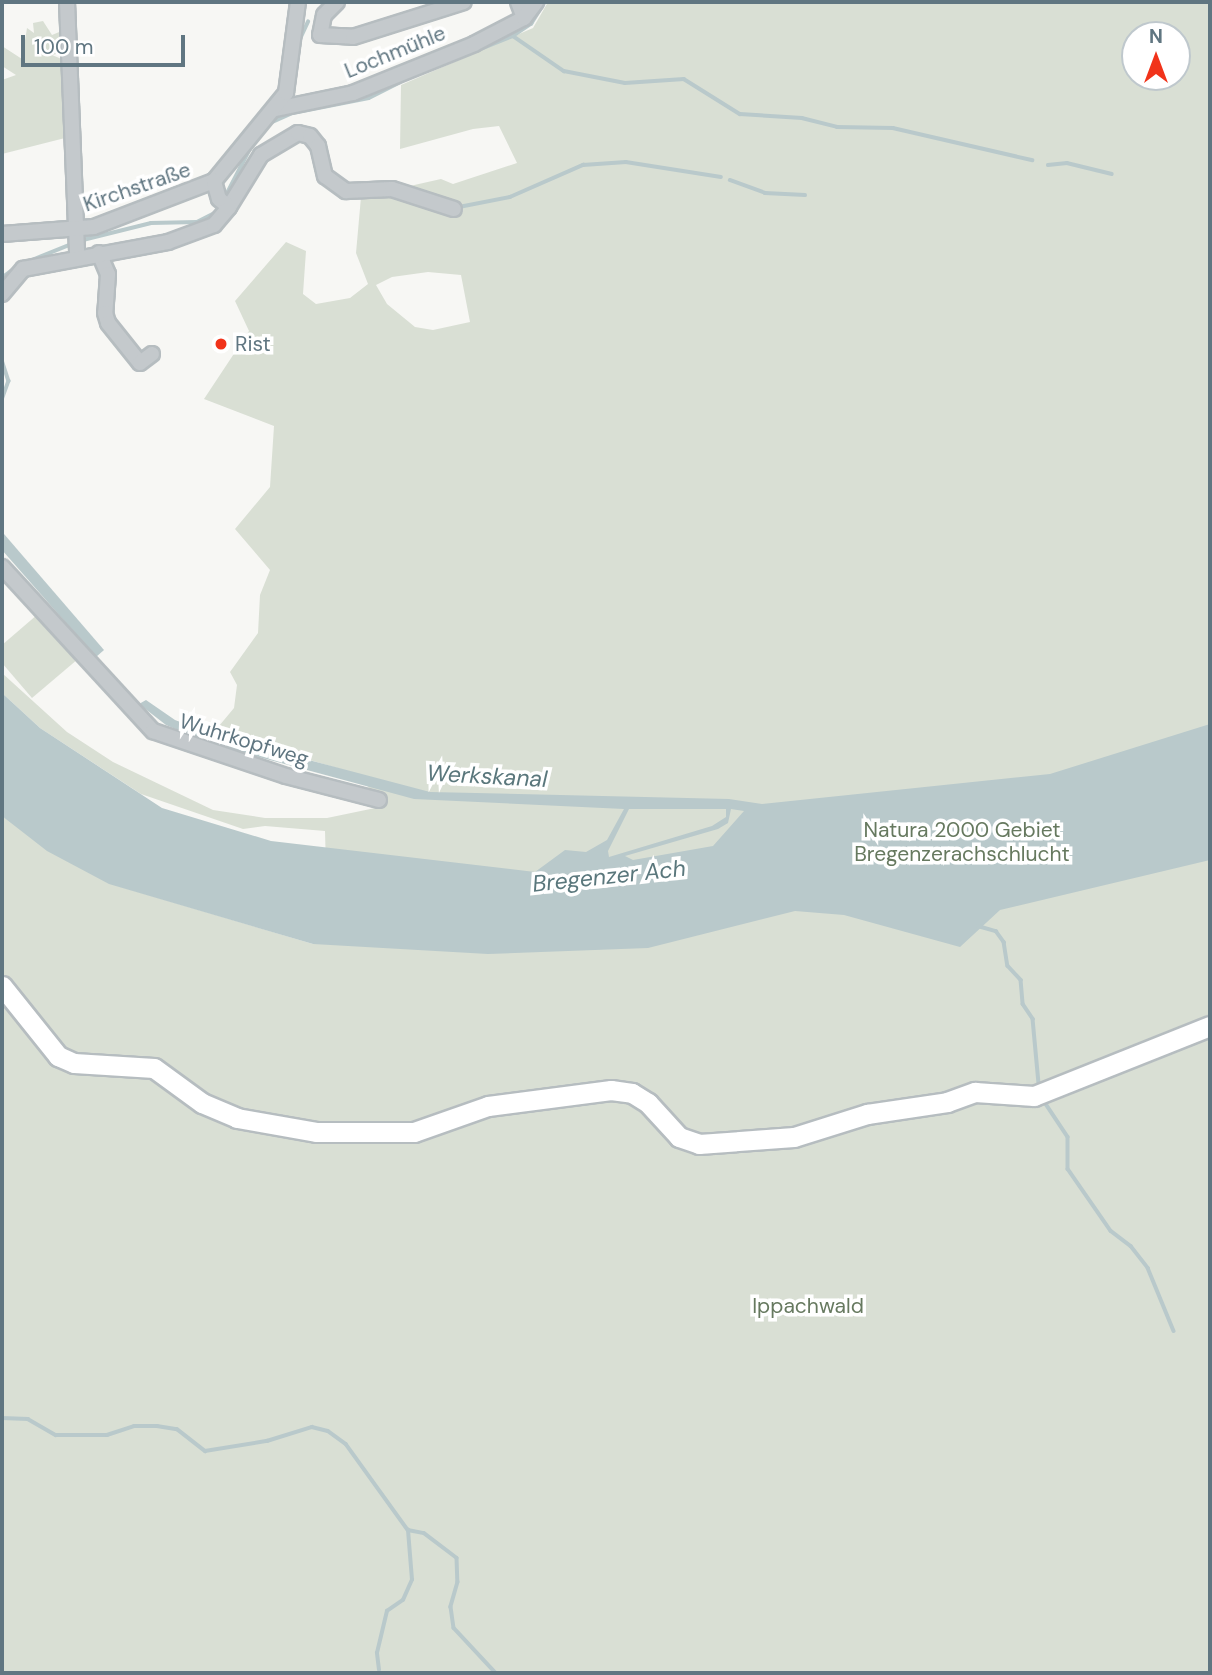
<!DOCTYPE html>
<html>
<head>
<meta charset="utf-8">
<style>
  body { margin:0 }
  #map { position:relative; width:1212px; height:1675px; overflow:hidden; background:#f7f7f4; font-family:"DM Sans",sans-serif }
  div>[style] { position:absolute }
  [style*='--x'] { left:calc(var(--x)*1px); top:calc(var(--y)*1px); width:calc(var(--w)*1px); rotate:calc(var(--a)*1deg) }
  .green>* { inset:0; background:#d9dfd4 }
  .water>* { inset:0; background:#b9c9cb }
  .stream>* { height:3.5px; margin:-1.75px; padding:0 1.75px; transform-origin:1.75px; border-radius:1.75px; background:#b9c9cb }
  .roads { filter:drop-shadow(2px 0 #b6bdc0) drop-shadow(-2px 0 #b6bdc0) drop-shadow(0 2px #b6bdc0) drop-shadow(0 -2px #b6bdc0) }
  .street>* { height:14px; margin:-7px; padding:0 7px; transform-origin:7px; border-radius:7px; background:#c4c9cc }
  .secondary>* { height:19px; margin:-9.5px; padding:0 9.5px; transform-origin:9.5px; border-radius:9.5px; background:#fff }
  .dots>* { width:19px; height:19px; translate:-50% -50%; box-sizing:border-box; border:4px solid #fff; border-radius:50% }
  span { translate:-50% -50%; white-space:nowrap; text-align:center; line-height:1.15; -webkit-text-stroke:7px #fff; paint-order:stroke }
  .street-label { font-size:21px; color:#607681 }
  .poi-label { font-size:21px; color:#607681 }
  .left { translate:0 -50%; text-align:left }
  .park-label { font-size:21px; color:#66795f }
  .water-label { font-size:23px; color:#5a777c; font-style:italic }
  .frame { position:absolute; inset:0; border:4px solid #607681; pointer-events:none }
  .north { position:absolute; left:1121px; top:21px; width:70px; height:70px; box-sizing:border-box; background:#fff; border:2px solid #bfc8cd; border-radius:50%; rotate:0deg; font-size:19px; font-weight:700; line-height:28px; text-align:center; color:#607681 }
  .north::after { content:''; display:block; margin:auto; width:24px; height:32px; background:#f1331a; clip-path:polygon(50% 0,100% 100%,50% 72%,0 100%) }
  .scale { position:absolute; left:21px; top:35px; width:164px; height:32px; box-sizing:border-box; border:4px solid #607681; border-top:0; padding-left:9px; font-size:21px; line-height:24px; white-space:nowrap; color:#607681; -webkit-text-stroke:5px #fff; paint-order:stroke }
</style>
</head>
<body>
<div id="map">
  <div class="green">
    <i style="clip-path:polygon(evenodd,548px 2px,1210px 2px,1210px 1673px,2px 1673px,2px 816px,118px 886px,313px 944px,328px 944px,325px 831px,265px 826px,243px 829px,141px 794px,40px 728px,2px 693px,2px 673px,67px 732px,113px 762px,213px 810px,265px 818px,327px 818px,380px 807px,361px 775px,214px 732px,234px 708px,237px 685px,230px 672px,258px 633px,260px 595px,270px 570px,235px 529px,270px 487px,274px 426px,204px 399px,249px 331px,235px 301px,286px 242px,306px 251px,303px 294px,316px 304px,350px 298px,368px 284px,356px 253px,361px 197px,441px 179px,453px 184px,517px 163px,499px 126px,473px 129px,400px 149px,401px 85px,533px 28px,548px 2px,1135px 35px,1177px 35px,1177px 77px,1135px 77px,1135px 35px,548px 2px,428px 272px,461px 275px,470px 322px,433px 330px,415px 327px,387px 304px,376px 285px,392px 277px,428px 272px)"></i>
    <i style="clip-path:polygon(43px 21px,52px 35px,64px 30px,64px 52px,52px 55px,64px 60px,65px 138px,2px 154px,2px 80px,16px 75px,2px 66px,2px 46px,22px 59px,27px 28px,34px 33px,33px 23px)"></i>
    <i style="clip-path:polygon(38px 614px,78px 659px,32px 698px,2px 663px,2px 645px)"></i>
  </div>
  <div class="water">
    <i style="clip-path:polygon(4px 534px,104px 650px,96px 657px,2px 550px)"></i>
    <i style="clip-path:polygon(evenodd,2px 693px,40px 728px,162px 808px,271px 841px,535px 872px,565px 850px,586px 852px,607px 840px,624px 809px,414px 799px,211px 744px,166px 725px,139px 704px,146px 700px,175px 720px,214px 735px,430px 792px,729px 799px,762px 804px,1050px 774px,1210px 724px,1210px 860px,1000px 910px,960px 947px,844px 915px,795px 911px,648px 948px,488px 954px,313px 944px,109px 884px,47px 851px,2px 816px,2px 693px,629px 809px,726px 809px,726px 817px,712px 826px,609px 857px,608px 851px,629px 809px,2px 693px,731px 809px,744px 811px,713px 846px,633px 860px,625px 856px,718px 829px,728px 823px,731px 809px)"></i>
  </div>
  <div class="stream">
    <i style="--x:513;--y:36;--w:62;--a:34.5"></i>
    <i style="--x:564;--y:71;--w:62;--a:11.1"></i>
    <i style="--x:625;--y:83;--w:59;--a:-3.9"></i>
    <i style="--x:684;--y:79;--w:66;--a:32"></i>
    <i style="--x:740;--y:114;--w:62;--a:3.7"></i>
    <i style="--x:802;--y:118;--w:36;--a:14"></i>
    <i style="--x:837;--y:127;--w:56;--a:1"></i>
    <i style="--x:893;--y:128;--w:143;--a:13"></i>
    <i style="--x:300;--y:39;--w:19;--a:-65"></i>
    <i style="--x:416;--y:75;--w:105;--a:-21.9"></i>
    <i style="--x:513;--y:36;--w:22;--a:-34"></i>
    <i style="--x:531;--y:24;--w:26;--a:-58"></i>
    <i style="--x:292;--y:91;--w:45;--a:-81"></i>
    <i style="--x:268;--y:124;--w:27;--a:-24"></i>
    <i style="--x:293;--y:113;--w:77;--a:-11.2"></i>
    <i style="--x:369;--y:98;--w:35;--a:-27"></i>
    <i style="--x:1048;--y:165;--w:19;--a:-6"></i>
    <i style="--x:1067;--y:163;--w:46;--a:13.7"></i>
    <i style="--x:730;--y:180;--w:37;--a:20"></i>
    <i style="--x:765;--y:193;--w:40;--a:2.9"></i>
    <i style="--x:224;--y:199;--w:59;--a:-62.6"></i>
    <i style="--x:459;--y:207;--w:52;--a:-11.1"></i>
    <i style="--x:510;--y:197;--w:80;--a:-23.7"></i>
    <i style="--x:583;--y:165;--w:43;--a:-4"></i>
    <i style="--x:626;--y:162;--w:96;--a:9"></i>
    <i style="--x:79;--y:241;--w:74;--a:-14"></i>
    <i style="--x:151;--y:223;--w:46;--a:-1.2"></i>
    <i style="--x:197;--y:222;--w:22;--a:-27"></i>
    <i style="--x:27;--y:262;--w:48;--a:-21.8"></i>
    <i style="--x:2;--y:278;--w:23;--a:-38"></i>
    <i style="--x:2;--y:360;--w:22;--a:72"></i>
    <i style="--x:9;--y:381;--w:20;--a:110"></i>
    <i style="--x:978;--y:926;--w:19;--a:16"></i>
    <i style="--x:996;--y:931;--w:14;--a:54"></i>
    <i style="--x:1004;--y:942;--w:24;--a:81"></i>
    <i style="--x:1008;--y:966;--w:19;--a:47"></i>
    <i style="--x:1021;--y:980;--w:24;--a:85"></i>
    <i style="--x:1023;--y:1004;--w:18;--a:56"></i>
    <i style="--x:1033;--y:1019;--w:65;--a:84.7"></i>
    <i style="--x:1044;--y:1101;--w:43;--a:56.3"></i>
    <i style="--x:1068;--y:1137;--w:32;--a:90"></i>
    <i style="--x:1068;--y:1169;--w:75;--a:55.3"></i>
    <i style="--x:1111;--y:1231;--w:25;--a:37"></i>
    <i style="--x:1131;--y:1246;--w:28;--a:52"></i>
    <i style="--x:1148;--y:1268;--w:68;--a:67.6"></i>
    <i style="--x:2;--y:1418;--w:26;--a:2"></i>
    <i style="--x:28;--y:1419;--w:32;--a:30"></i>
    <i style="--x:56;--y:1435;--w:51;--a:0"></i>
    <i style="--x:107;--y:1435;--w:28;--a:-18"></i>
    <i style="--x:134;--y:1426;--w:23;--a:0"></i>
    <i style="--x:157;--y:1426;--w:20;--a:9"></i>
    <i style="--x:177;--y:1429;--w:36;--a:38"></i>
    <i style="--x:205;--y:1451;--w:63;--a:-9.2"></i>
    <i style="--x:267;--y:1441;--w:47;--a:-17.3"></i>
    <i style="--x:312;--y:1427;--w:16;--a:14"></i>
    <i style="--x:328;--y:1431;--w:22;--a:36"></i>
    <i style="--x:346;--y:1444;--w:106;--a:54.2"></i>
    <i style="--x:408;--y:1530;--w:16;--a:11"></i>
    <i style="--x:424;--y:1533;--w:41;--a:37.1"></i>
    <i style="--x:457;--y:1558;--w:24;--a:88"></i>
    <i style="--x:458;--y:1582;--w:26;--a:106"></i>
    <i style="--x:451;--y:1607;--w:21;--a:82"></i>
    <i style="--x:454;--y:1628;--w:62;--a:47"></i>
    <i style="--x:379;--y:1670;--w:17;--a:-97"></i>
    <i style="--x:377;--y:1653;--w:43;--a:-76.6"></i>
    <i style="--x:387;--y:1611;--w:19;--a:-35"></i>
    <i style="--x:403;--y:1600;--w:22;--a:-66"></i>
    <i style="--x:412;--y:1580;--w:50;--a:-94.6"></i>
  </div>
  <div class="roads">
    <div class="street">
      <i style="--x:67;--y:2;--w:254;--a:87.7"></i>
      <i style="--x:337;--y:2;--w:18;--a:135"></i>
      <i style="--x:324;--y:15;--w:20;--a:101"></i>
      <i style="--x:320;--y:35;--w:33;--a:3"></i>
      <i style="--x:353;--y:37;--w:116;--a:-17.5"></i>
      <i style="--x:518;--y:2;--w:17;--a:69"></i>
      <i style="--x:276;--y:109;--w:79;--a:-11.7"></i>
      <i style="--x:353;--y:93;--w:131;--a:-22"></i>
      <i style="--x:474;--y:44;--w:56;--a:-27.5"></i>
      <i style="--x:524;--y:18;--w:20;--a:-53"></i>
      <i style="--x:229;--y:207;--w:61;--a:-58.4"></i>
      <i style="--x:261;--y:155;--w:43;--a:-30.7"></i>
      <i style="--x:298;--y:133;--w:12;--a:14"></i>
      <i style="--x:310;--y:136;--w:13;--a:51"></i>
      <i style="--x:318;--y:146;--w:31;--a:77"></i>
      <i style="--x:325;--y:176;--w:26;--a:36"></i>
      <i style="--x:346;--y:191;--w:46;--a:-2.5"></i>
      <i style="--x:392;--y:189;--w:65;--a:17.9"></i>
      <i style="--x:2;--y:234;--w:92;--a:-4.4"></i>
      <i style="--x:94;--y:227;--w:129;--a:-21"></i>
      <i style="--x:214;--y:181;--w:114;--a:-50.7"></i>
      <i style="--x:286;--y:93;--w:92;--a:-82.5"></i>
      <i style="--x:99;--y:253;--w:23;--a:67"></i>
      <i style="--x:108;--y:274;--w:39;--a:94"></i>
      <i style="--x:105;--y:313;--w:10;--a:73"></i>
      <i style="--x:108;--y:323;--w:51;--a:51.3"></i>
      <i style="--x:140;--y:363;--w:15;--a:-37"></i>
      <i style="--x:2;--y:294;--w:33;--a:-50"></i>
      <i style="--x:23;--y:269;--w:147;--a:-10.5"></i>
      <i style="--x:168;--y:242;--w:49;--a:-20.3"></i>
      <i style="--x:214;--y:225;--w:23;--a:-50"></i>
      <i style="--x:229;--y:207;--w:13;--a:-141"></i>
      <i style="--x:219;--y:199;--w:19;--a:-106"></i>
      <i style="--x:2;--y:567;--w:223;--a:47.4"></i>
      <i style="--x:153;--y:731;--w:140;--a:18.7"></i>
      <i style="--x:286;--y:776;--w:96;--a:14.5"></i>
    </div>
    <div class="secondary">
      <i style="--x:2;--y:986;--w:90;--a:51.3"></i>
      <i style="--x:58;--y:1056;--w:17;--a:24"></i>
      <i style="--x:74;--y:1063;--w:80;--a:3.6"></i>
      <i style="--x:154;--y:1068;--w:59;--a:36.1"></i>
      <i style="--x:202;--y:1103;--w:38;--a:23"></i>
      <i style="--x:237;--y:1118;--w:80;--a:10"></i>
      <i style="--x:316;--y:1132;--w:98;--a:0"></i>
      <i style="--x:414;--y:1132;--w:78;--a:-19.4"></i>
      <i style="--x:488;--y:1106;--w:124;--a:-7.4"></i>
      <i style="--x:611;--y:1090;--w:21;--a:8"></i>
      <i style="--x:632;--y:1093;--w:19;--a:32"></i>
      <i style="--x:648;--y:1103;--w:46;--a:47.6"></i>
      <i style="--x:679;--y:1137;--w:21;--a:19"></i>
      <i style="--x:699;--y:1144;--w:95;--a:-4.2"></i>
      <i style="--x:794;--y:1137;--w:77;--a:-17.5"></i>
      <i style="--x:867;--y:1114;--w:81;--a:-8.5"></i>
      <i style="--x:947;--y:1102;--w:30;--a:-20"></i>
      <i style="--x:975;--y:1092;--w:59;--a:3.9"></i>
      <i style="--x:1034;--y:1096;--w:189;--a:-21.7"></i>
    </div>
  </div>
  <div class="dots">
    <i style="left:221px;top:344px;background:#f1331a"></i>
  </div>
  <div class="street-label">
    <span style="left:395px;top:52px;rotate:-22deg">Lochmühle</span>
    <span style="left:137px;top:187px;rotate:-19deg">Kirchstraße</span>
    <span style="left:244px;top:740px;rotate:17deg">Wuhrkopfweg</span>
  </div>
  <div class="poi-label">
    <span class="left" style="left:235px;top:344px">Rist</span>
  </div>
  <div class="park-label">
    <span style="left:962px;top:842px">Natura 2000 Gebiet<br>Bregenzerachschlucht</span>
    <span style="left:808px;top:1306px">Ippachwald</span>
  </div>
  <div class="water-label">
    <span style="left:487px;top:776px;rotate:3deg">Werkskanal</span>
    <span style="left:609px;top:876px;rotate:-6deg">Bregenzer Ach</span>
  </div>
  <div class="frame"></div>
  <div class="north">N</div>
  <div class="scale">100 m</div>
</div>
</body>
</html>
